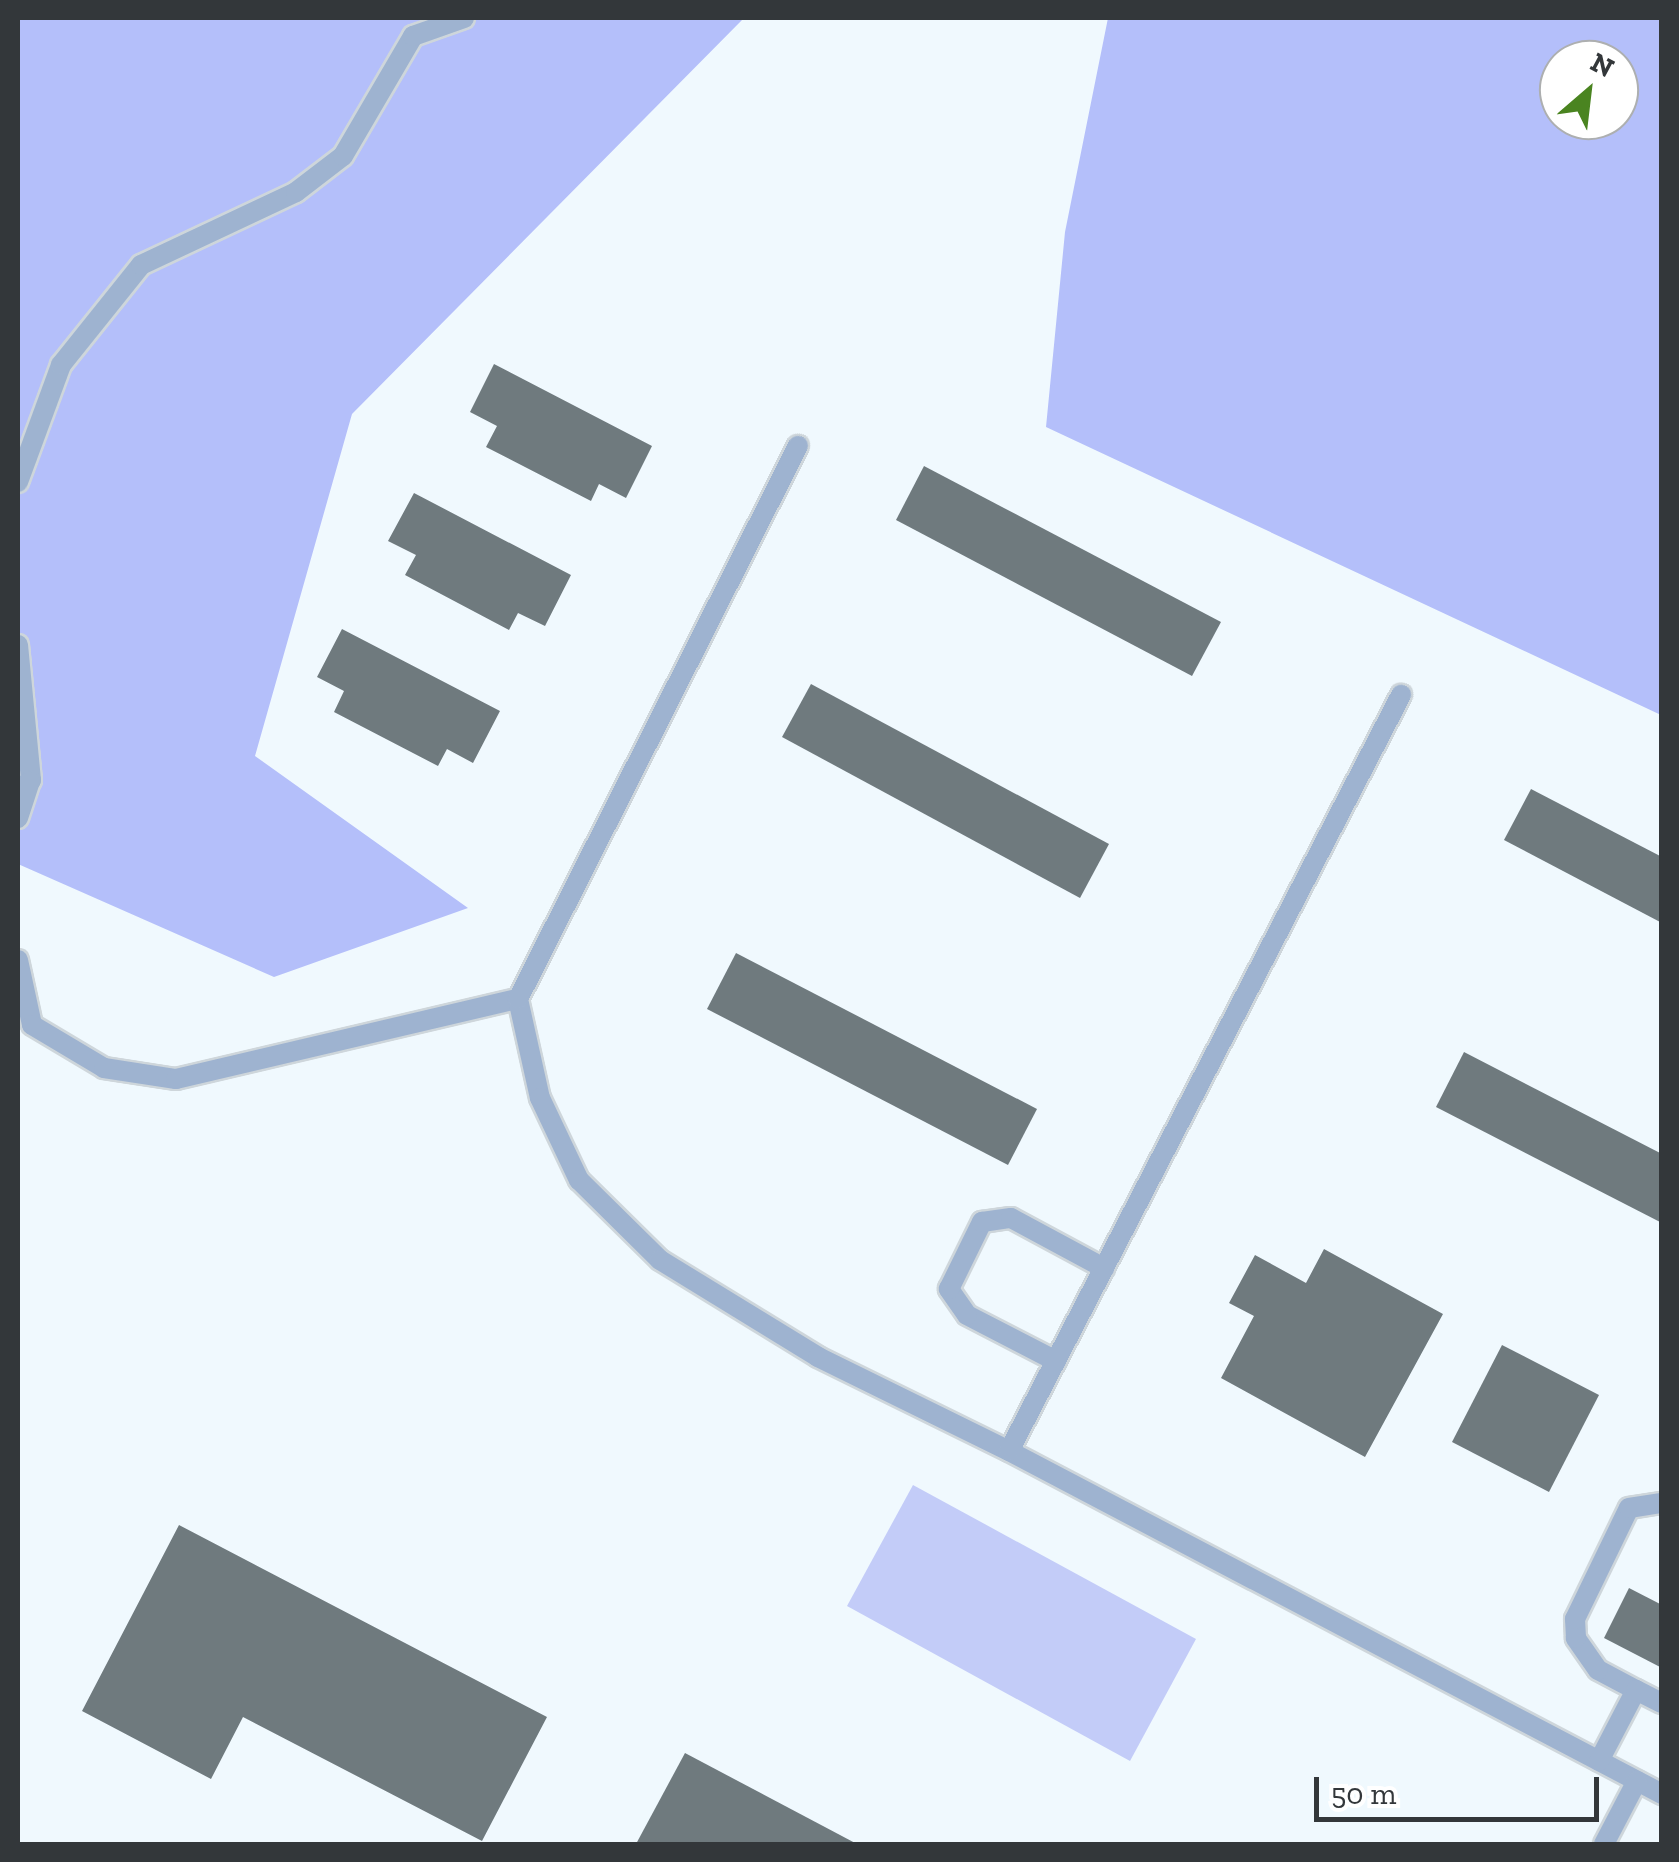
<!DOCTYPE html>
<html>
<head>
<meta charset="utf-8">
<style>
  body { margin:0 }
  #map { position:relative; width:1679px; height:1862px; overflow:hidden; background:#f0f9fe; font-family:"Zilla Slab",serif }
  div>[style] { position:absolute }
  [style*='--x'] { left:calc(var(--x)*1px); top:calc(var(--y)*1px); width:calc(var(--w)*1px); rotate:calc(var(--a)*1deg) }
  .green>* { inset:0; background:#c3ccf8 }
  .forest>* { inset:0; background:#b4bffa }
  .building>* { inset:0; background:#6f7a7e }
  .roads { filter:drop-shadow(2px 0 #ced6db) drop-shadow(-2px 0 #ced6db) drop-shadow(0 2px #ced6db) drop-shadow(0 -2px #ced6db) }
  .lane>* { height:20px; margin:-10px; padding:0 10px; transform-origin:10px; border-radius:10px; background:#9eb3d0 }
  span { translate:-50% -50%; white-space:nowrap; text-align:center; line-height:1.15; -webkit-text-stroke:10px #fff; paint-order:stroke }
  .frame { position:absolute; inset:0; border:20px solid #33373a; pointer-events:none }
  .north { position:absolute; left:1539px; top:40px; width:100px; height:100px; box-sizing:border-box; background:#fff; border:2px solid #adafb0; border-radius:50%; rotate:28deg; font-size:28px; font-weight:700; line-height:40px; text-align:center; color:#33373a }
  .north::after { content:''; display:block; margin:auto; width:35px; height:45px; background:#4a8420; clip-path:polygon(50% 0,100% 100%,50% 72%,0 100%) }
  .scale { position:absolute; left:1314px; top:1777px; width:285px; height:45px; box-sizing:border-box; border:5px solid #33373a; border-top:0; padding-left:12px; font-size:30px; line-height:35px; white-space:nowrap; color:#33373a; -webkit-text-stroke:8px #fff; paint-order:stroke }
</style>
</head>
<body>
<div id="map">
  <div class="green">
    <i style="clip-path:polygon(913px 1485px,1196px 1639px,1130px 1761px,847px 1606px)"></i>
  </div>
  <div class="forest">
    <i style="clip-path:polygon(18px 18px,744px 18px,352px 414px,255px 756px,468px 908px,274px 977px,18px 864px)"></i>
    <i style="clip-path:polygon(evenodd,1108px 18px,1661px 18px,1661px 715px,1046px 427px,1065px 232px,1108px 18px,1559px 60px,1619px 60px,1619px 120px,1559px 120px,1559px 60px)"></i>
  </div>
  <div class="building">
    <i style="clip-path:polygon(494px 364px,652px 446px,626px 498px,599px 484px,591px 501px,486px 447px,497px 426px,470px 412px)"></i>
    <i style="clip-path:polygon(924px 466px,1221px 622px,1192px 676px,896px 520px)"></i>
    <i style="clip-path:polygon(414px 493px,571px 575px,545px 626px,518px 613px,509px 630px,405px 575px,416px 555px,388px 541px)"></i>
    <i style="clip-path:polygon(342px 629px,500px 711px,473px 763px,447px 749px,438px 766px,334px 712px,344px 691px,317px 677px)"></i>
    <i style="clip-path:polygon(811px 684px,1109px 844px,1080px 898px,782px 737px)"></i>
    <i style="clip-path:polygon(1531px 789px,1662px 857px,1662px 923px,1504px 840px)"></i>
    <i style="clip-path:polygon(736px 953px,1037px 1109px,1008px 1165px,707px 1009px)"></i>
    <i style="clip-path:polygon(1464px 1052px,1662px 1154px,1662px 1223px,1436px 1107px)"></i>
    <i style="clip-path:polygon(1324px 1249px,1443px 1314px,1365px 1457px,1221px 1378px,1254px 1316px,1229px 1303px,1255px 1255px,1306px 1283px)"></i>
    <i style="clip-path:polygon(1502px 1345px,1599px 1395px,1549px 1492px,1452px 1442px)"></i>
    <i style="clip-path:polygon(179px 1525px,547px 1717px,482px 1841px,243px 1717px,211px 1779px,82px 1711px)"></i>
    <i style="clip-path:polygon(1629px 1588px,1662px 1605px,1662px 1668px,1604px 1638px)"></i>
    <i style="clip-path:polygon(685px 1753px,857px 1844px,636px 1844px)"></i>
  </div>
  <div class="roads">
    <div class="lane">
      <i style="--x:18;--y:482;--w:125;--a:-69.8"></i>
      <i style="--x:61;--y:365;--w:128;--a:-51.3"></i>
      <i style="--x:141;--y:265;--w:171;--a:-25.2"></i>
      <i style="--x:296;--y:192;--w:59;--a:-37.5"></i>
      <i style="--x:343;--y:156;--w:139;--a:-59.7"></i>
      <i style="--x:413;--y:36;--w:54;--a:-19.4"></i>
      <i style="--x:18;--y:645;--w:136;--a:84.5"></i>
      <i style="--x:31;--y:780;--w:17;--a:140"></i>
      <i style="--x:18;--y:818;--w:38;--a:-72"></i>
      <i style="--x:18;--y:960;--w:66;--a:77.8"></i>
      <i style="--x:32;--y:1025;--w:84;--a:30.8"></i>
      <i style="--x:104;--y:1068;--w:73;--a:8.7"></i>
      <i style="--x:176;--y:1079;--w:351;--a:-13.2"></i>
      <i style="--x:518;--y:999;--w:101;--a:77.5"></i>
      <i style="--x:540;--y:1098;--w:91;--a:64.6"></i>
      <i style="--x:579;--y:1180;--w:114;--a:44.6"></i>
      <i style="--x:660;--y:1260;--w:185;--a:31.5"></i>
      <i style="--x:818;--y:1357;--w:213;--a:26.2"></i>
      <i style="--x:1009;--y:1451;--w:738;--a:27.71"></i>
      <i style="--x:518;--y:999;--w:620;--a:-63.15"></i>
      <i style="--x:1056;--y:1361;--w:100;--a:-152.7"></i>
      <i style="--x:967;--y:1315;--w:32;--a:-125"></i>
      <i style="--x:949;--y:1289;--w:75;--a:-63.8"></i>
      <i style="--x:982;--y:1222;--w:29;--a:-8"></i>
      <i style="--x:1011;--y:1218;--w:106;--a:28.3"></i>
      <i style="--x:1009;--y:1451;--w:852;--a:-62.59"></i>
      <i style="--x:1636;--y:1690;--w:43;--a:-152.2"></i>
      <i style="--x:1598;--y:1670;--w:39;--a:-125"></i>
      <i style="--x:1576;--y:1638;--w:19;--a:-93"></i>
      <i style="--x:1575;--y:1619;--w:123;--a:-64.1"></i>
      <i style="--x:1629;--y:1508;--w:33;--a:-9"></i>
      <i style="--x:1599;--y:1761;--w:80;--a:-62.5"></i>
      <i style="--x:1636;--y:1690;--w:29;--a:27"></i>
      <i style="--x:1604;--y:1844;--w:71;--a:-62.4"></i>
    </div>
  </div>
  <div class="frame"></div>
  <div class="north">N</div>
  <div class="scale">50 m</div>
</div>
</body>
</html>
